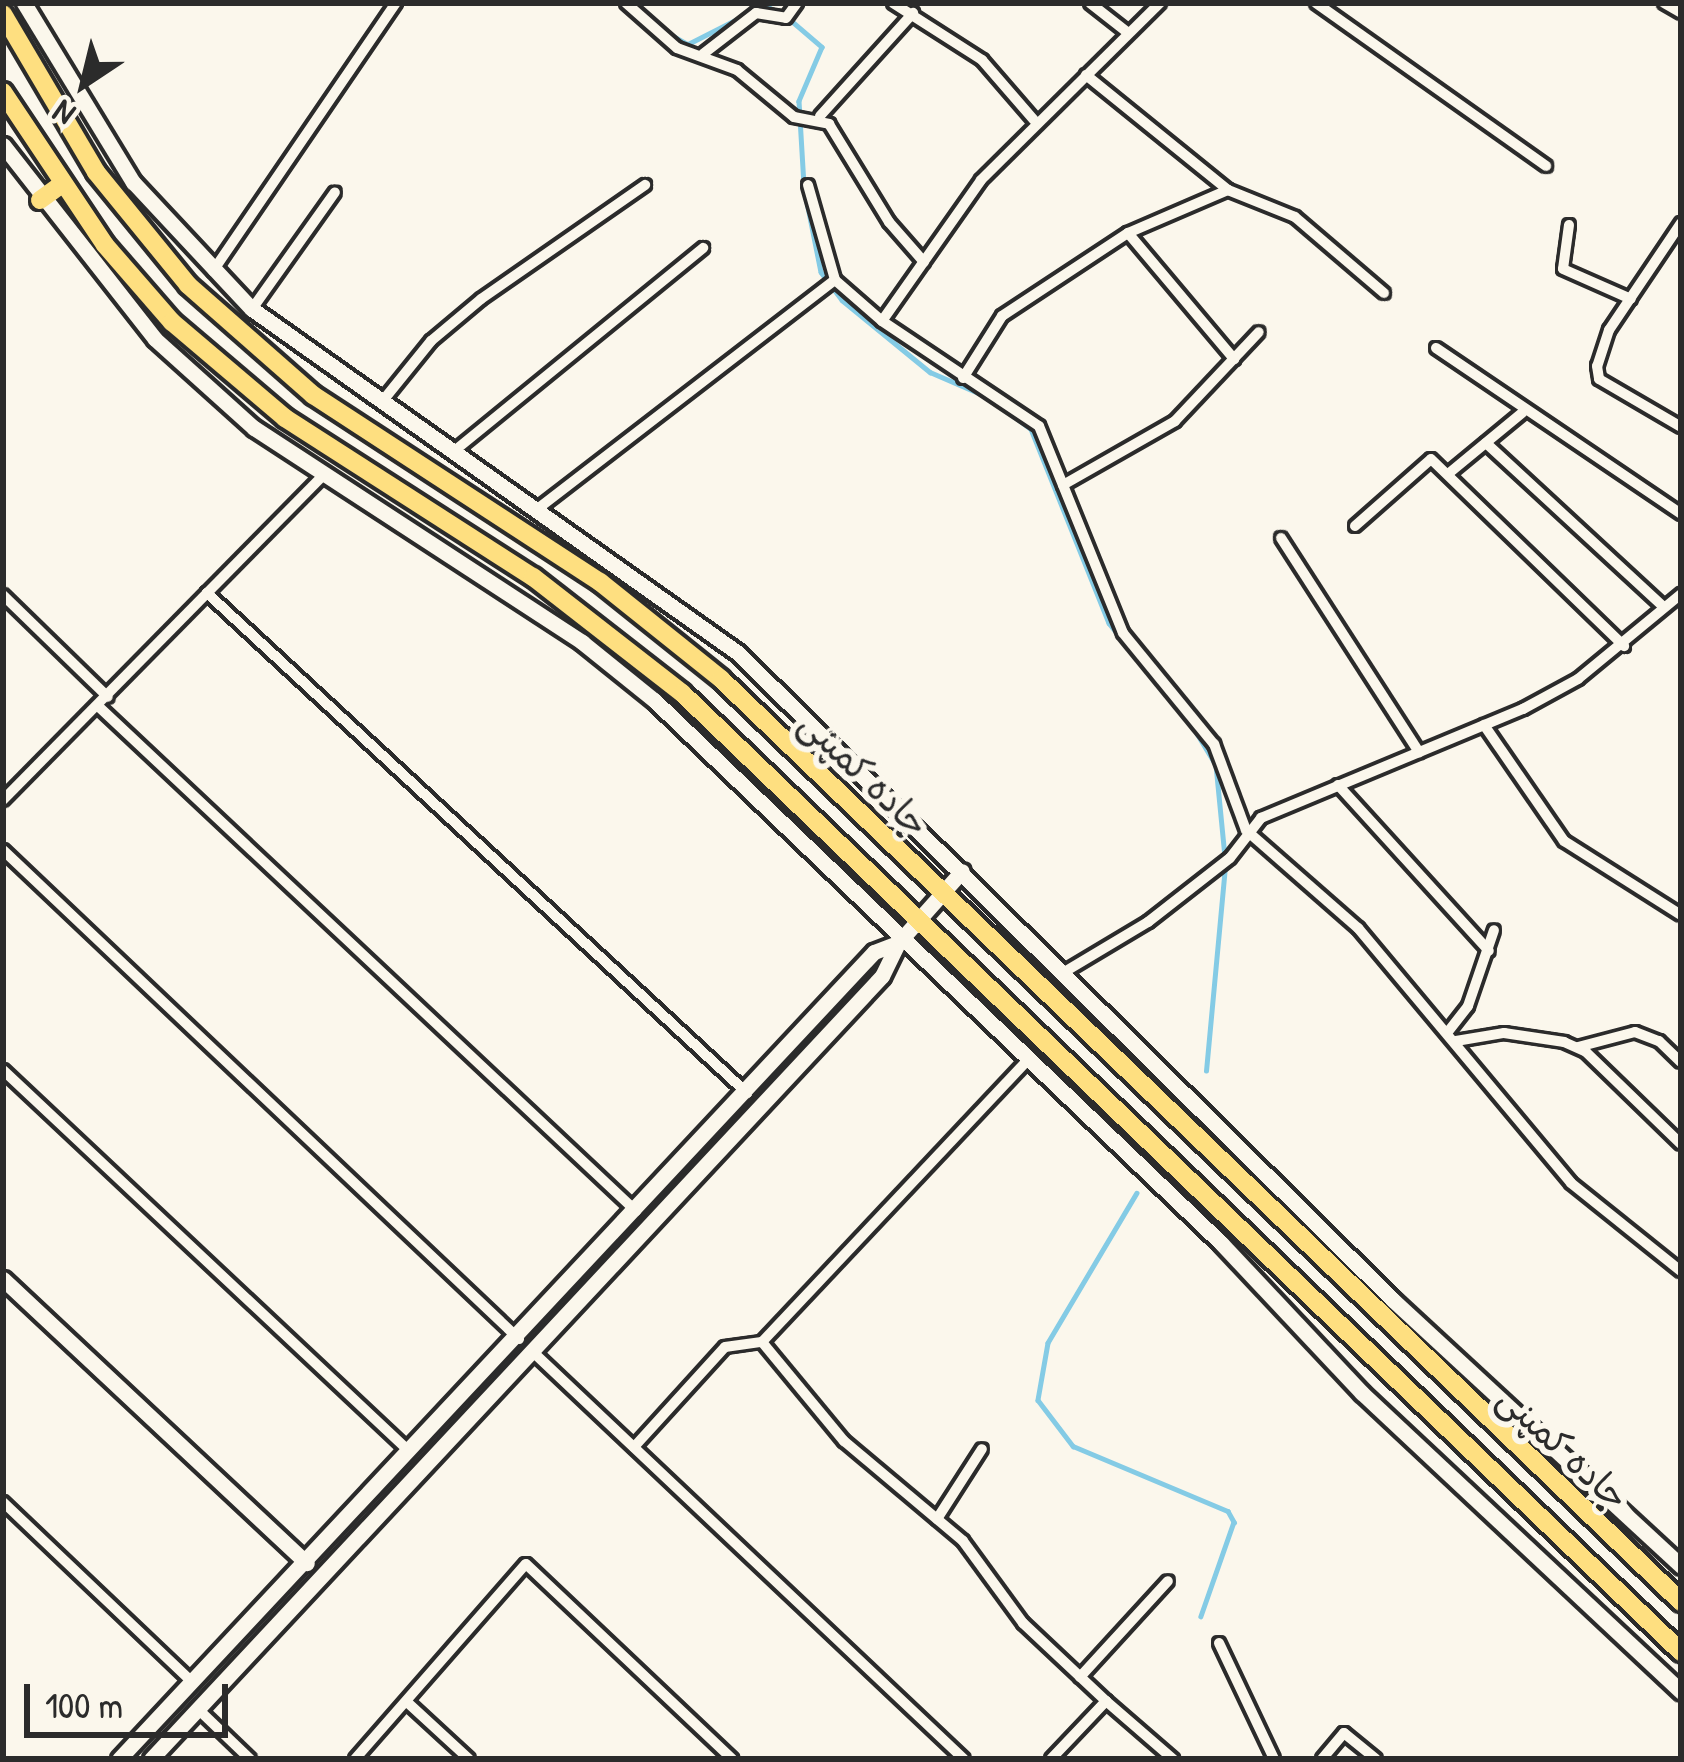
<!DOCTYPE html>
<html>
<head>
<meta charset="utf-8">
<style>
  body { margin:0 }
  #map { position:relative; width:1684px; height:1762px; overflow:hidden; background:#fbf7ec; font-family:"Patrick Hand","Playpen Sans Arabic",sans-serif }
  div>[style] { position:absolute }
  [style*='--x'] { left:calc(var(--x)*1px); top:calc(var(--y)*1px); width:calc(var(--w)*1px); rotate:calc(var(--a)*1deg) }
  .stream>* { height:4.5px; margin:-2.25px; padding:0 2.25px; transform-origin:2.25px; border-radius:2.25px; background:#84cbe5 }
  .roads { filter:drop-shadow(3px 0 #2b2b2b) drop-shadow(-3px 0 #2b2b2b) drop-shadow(0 3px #2b2b2b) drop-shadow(0 -3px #2b2b2b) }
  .street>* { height:10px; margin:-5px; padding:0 5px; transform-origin:5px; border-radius:5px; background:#fbf7ec }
  .secondary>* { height:15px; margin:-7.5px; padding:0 7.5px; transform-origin:7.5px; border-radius:7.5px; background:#fbf7ec }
  .highway>* { height:18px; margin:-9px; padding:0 9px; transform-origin:9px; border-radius:9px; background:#fedf80 }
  span { translate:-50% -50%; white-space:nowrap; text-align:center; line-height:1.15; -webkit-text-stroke:12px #fbf7ec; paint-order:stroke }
  .street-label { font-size:36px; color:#2b2b2b }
  .frame { position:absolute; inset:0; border:6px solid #2b2b2b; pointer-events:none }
  .north { position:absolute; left:24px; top:24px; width:120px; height:120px; -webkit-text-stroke:9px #fbf7ec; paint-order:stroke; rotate:215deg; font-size:33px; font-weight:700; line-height:48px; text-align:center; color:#2b2b2b }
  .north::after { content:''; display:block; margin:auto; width:42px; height:54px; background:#2b2b2b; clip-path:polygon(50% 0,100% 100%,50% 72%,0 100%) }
  .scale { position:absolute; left:24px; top:1684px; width:204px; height:54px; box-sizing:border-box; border:6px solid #2b2b2b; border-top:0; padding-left:15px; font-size:36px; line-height:42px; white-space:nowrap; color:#2b2b2b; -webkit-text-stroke:9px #fbf7ec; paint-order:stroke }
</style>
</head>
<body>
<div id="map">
  <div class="stream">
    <i style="--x:636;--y:3;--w:30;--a:44"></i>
    <i style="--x:787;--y:17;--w:46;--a:40.6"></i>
    <i style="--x:822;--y:47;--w:59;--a:113.1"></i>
    <i style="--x:799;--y:101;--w:85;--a:86.6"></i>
    <i style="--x:666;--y:32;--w:25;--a:29"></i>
    <i style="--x:688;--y:44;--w:86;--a:-26.9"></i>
    <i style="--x:765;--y:5;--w:14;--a:30"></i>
    <i style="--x:806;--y:197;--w:76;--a:78.7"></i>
    <i style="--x:821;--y:272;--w:35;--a:53"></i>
    <i style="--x:842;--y:300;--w:114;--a:39.3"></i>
    <i style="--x:930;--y:372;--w:63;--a:23.3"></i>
    <i style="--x:1011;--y:414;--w:25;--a:37"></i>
    <i style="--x:1031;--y:429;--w:209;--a:68.1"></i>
    <i style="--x:1109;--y:623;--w:78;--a:51.2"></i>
    <i style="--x:1192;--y:725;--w:47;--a:59"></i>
    <i style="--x:1216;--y:765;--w:91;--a:84.4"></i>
    <i style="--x:1206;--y:1071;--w:204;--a:-84.7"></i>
    <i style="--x:1137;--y:1193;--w:174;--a:120.7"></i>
    <i style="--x:1048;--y:1343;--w:58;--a:100"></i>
    <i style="--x:1038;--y:1400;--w:58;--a:52.7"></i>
    <i style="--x:1073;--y:1446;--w:168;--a:22.8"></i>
    <i style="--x:1228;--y:1511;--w:13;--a:61"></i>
    <i style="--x:1234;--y:1522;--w:100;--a:109.3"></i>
  </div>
  <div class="roads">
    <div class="street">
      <i style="--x:626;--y:3;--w:68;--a:41.4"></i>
      <i style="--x:677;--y:48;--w:64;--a:20.1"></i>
      <i style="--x:737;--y:70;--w:74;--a:39.5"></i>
      <i style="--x:794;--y:117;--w:36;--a:11"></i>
      <i style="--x:829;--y:124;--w:115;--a:58.5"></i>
      <i style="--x:889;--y:222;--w:53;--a:48.8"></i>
      <i style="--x:893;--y:3;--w:106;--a:32.6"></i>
      <i style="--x:982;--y:60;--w:79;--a:49.1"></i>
      <i style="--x:1090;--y:3;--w:47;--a:38.1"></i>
      <i style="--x:1316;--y:3;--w:282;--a:35.3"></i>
      <i style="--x:1664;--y:3;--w:20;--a:30"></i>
      <i style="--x:703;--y:54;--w:67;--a:-37.7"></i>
      <i style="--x:756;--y:13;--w:30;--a:9"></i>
      <i style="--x:786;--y:18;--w:19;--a:-54"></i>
      <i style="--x:1086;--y:75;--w:183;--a:39"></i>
      <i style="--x:820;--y:116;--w:139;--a:-47.9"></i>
      <i style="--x:808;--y:185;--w:99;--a:74.1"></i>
      <i style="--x:835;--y:280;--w:62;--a:41.1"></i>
      <i style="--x:882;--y:321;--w:189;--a:33.8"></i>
      <i style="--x:1039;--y:426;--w:223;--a:67.9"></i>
      <i style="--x:1123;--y:633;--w:144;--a:50.7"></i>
      <i style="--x:1214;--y:744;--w:92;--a:69.6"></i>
      <i style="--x:1246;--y:830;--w:149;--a:41.2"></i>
      <i style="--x:1358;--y:928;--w:332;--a:50.1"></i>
      <i style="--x:1571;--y:1183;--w:141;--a:38.7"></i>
      <i style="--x:1681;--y:223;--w:129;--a:123.9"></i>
      <i style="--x:1609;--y:330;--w:38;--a:108"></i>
      <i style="--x:1597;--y:366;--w:13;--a:81"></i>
      <i style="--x:1599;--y:379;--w:95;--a:30.3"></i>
      <i style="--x:1569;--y:225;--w:44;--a:97.8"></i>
      <i style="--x:1563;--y:269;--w:74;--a:23.8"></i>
      <i style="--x:1128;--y:233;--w:165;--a:49.9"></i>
      <i style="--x:213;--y:271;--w:325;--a:-55.7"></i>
      <i style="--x:252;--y:309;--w:143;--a:-54.6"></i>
      <i style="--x:882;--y:321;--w:172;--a:-54.9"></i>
      <i style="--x:981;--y:180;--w:252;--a:-44.7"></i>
      <i style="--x:1436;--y:348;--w:296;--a:34.1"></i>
      <i style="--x:963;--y:378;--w:73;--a:-57.8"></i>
      <i style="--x:1002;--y:316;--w:151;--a:-33.4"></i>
      <i style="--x:1128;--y:233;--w:109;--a:-23.3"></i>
      <i style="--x:1228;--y:190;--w:72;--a:21.9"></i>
      <i style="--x:1295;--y:217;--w:117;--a:40.5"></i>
      <i style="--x:381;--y:403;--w:80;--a:-51.1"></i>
      <i style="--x:431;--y:341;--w:65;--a:-40"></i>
      <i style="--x:481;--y:299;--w:200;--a:-34.8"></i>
      <i style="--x:1486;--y:443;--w:242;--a:42.7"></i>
      <i style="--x:453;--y:452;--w:323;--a:-39.2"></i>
      <i style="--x:1448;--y:474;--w:96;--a:-39.5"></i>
      <i style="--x:1063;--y:485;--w:129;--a:-29.7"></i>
      <i style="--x:1175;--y:421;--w:122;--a:-46.7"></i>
      <i style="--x:540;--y:507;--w:372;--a:-37.6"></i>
      <i style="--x:1355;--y:526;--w:101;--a:-41.4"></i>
      <i style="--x:1431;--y:459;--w:269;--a:44.1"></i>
      <i style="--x:1281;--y:538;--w:255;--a:57.2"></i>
      <i style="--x:207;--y:593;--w:736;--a:42.8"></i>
      <i style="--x:3;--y:595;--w:146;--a:44.2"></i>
      <i style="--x:98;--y:706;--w:738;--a:43.19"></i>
      <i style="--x:1484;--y:725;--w:141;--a:55.4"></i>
      <i style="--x:1564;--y:841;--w:138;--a:32.3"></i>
      <i style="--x:1338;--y:785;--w:224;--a:47.7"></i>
      <i style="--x:3;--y:800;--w:456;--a:-45.4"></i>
      <i style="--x:3;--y:850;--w:711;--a:43.46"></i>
      <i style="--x:1066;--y:971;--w:96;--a:-30.9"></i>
      <i style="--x:1148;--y:922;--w:104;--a:-38"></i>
      <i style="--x:1230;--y:858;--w:51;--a:-52.2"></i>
      <i style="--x:1261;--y:818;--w:284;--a:-22.6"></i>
      <i style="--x:1523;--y:709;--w:63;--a:-28.6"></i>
      <i style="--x:1578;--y:679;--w:134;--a:-39.5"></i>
      <i style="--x:1447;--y:1033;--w:34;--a:-52"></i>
      <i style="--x:1468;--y:1006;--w:80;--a:-71.1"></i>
      <i style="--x:1456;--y:1041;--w:49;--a:-9.5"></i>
      <i style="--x:1504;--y:1033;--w:61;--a:8.5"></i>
      <i style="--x:1564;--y:1042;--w:24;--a:24"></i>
      <i style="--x:1586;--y:1052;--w:132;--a:44.1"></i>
      <i style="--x:1578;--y:1047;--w:59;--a:-14.7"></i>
      <i style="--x:1635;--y:1032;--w:26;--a:21"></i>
      <i style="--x:1659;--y:1041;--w:30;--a:44"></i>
      <i style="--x:3;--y:1070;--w:558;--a:43.19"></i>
      <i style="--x:762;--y:1342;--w:129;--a:50.4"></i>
      <i style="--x:844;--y:1441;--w:155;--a:40"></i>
      <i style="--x:963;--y:1541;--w:102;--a:53.8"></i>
      <i style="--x:1023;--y:1623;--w:114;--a:43.2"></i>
      <i style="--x:762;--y:1342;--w:389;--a:-46.7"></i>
      <i style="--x:534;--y:1353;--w:591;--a:43.36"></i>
      <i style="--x:634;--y:1447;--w:135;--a:-47.7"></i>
      <i style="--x:725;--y:1347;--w:37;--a:-8"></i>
      <i style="--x:3;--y:1502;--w:261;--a:43.6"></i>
      <i style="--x:937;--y:1519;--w:83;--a:-57.3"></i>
      <i style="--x:1219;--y:1643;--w:128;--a:64.6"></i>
      <i style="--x:1080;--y:1677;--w:130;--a:-47.5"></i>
      <i style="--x:407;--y:1702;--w:84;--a:42.6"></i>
      <i style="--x:198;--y:1709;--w:72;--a:43.9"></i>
      <i style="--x:355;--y:1759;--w:259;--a:-48.8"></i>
      <i style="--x:526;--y:1564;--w:284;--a:43.4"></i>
      <i style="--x:1051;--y:1759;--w:80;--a:-46.5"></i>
      <i style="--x:1106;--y:1701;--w:89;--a:40.9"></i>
      <i style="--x:1322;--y:1759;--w:34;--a:-50"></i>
      <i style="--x:1344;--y:1733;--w:41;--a:39.1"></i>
    </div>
    <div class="secondary">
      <i style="--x:24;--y:3;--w:210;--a:58.7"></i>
      <i style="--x:133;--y:182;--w:174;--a:46.9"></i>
      <i style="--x:252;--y:309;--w:595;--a:35.29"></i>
      <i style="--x:738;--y:653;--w:921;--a:44.65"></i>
      <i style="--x:1393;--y:1300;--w:392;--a:42.7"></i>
      <i style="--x:3;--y:145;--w:246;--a:51.9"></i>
      <i style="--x:155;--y:339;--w:133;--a:42"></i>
      <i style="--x:254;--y:428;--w:392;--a:33.1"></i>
      <i style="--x:582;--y:642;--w:92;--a:38.9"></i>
      <i style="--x:654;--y:700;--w:786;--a:43.76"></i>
      <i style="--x:1222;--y:1244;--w:204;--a:46.8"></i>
      <i style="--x:1362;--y:1393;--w:437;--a:43.1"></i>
      <i style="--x:3;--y:1279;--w:416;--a:43.1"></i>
      <i style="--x:119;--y:1759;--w:1105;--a:-46.91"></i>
      <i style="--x:874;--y:952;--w:26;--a:-21"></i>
      <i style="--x:151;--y:1759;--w:1071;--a:-46.97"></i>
      <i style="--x:882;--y:976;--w:37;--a:-64"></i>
      <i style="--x:898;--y:943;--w:96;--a:-48.4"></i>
    </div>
    <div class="highway">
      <i style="--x:3;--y:14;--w:183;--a:59.5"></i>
      <i style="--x:96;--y:172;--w:146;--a:50.8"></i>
      <i style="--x:188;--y:285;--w:167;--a:41.3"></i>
      <i style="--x:313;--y:395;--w:343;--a:33.1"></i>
      <i style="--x:600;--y:582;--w:155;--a:38.7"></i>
      <i style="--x:721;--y:679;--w:1332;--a:43.87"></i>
      <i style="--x:3;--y:92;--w:184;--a:56.3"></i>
      <i style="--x:105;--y:245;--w:102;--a:49"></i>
      <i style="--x:172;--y:322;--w:148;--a:40.3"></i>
      <i style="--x:285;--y:418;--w:295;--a:32.7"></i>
      <i style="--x:533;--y:577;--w:189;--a:37.9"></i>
      <i style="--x:682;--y:693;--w:1385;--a:43.83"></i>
      <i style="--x:40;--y:200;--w:26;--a:-36"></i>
    </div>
  </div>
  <div class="street-label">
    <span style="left:865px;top:773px;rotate:44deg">جاده کمپنی</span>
    <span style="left:1564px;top:1447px;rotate:43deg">جاده کمپنی</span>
  </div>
  <div class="frame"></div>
  <div class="north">N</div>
  <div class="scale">100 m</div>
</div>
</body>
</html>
